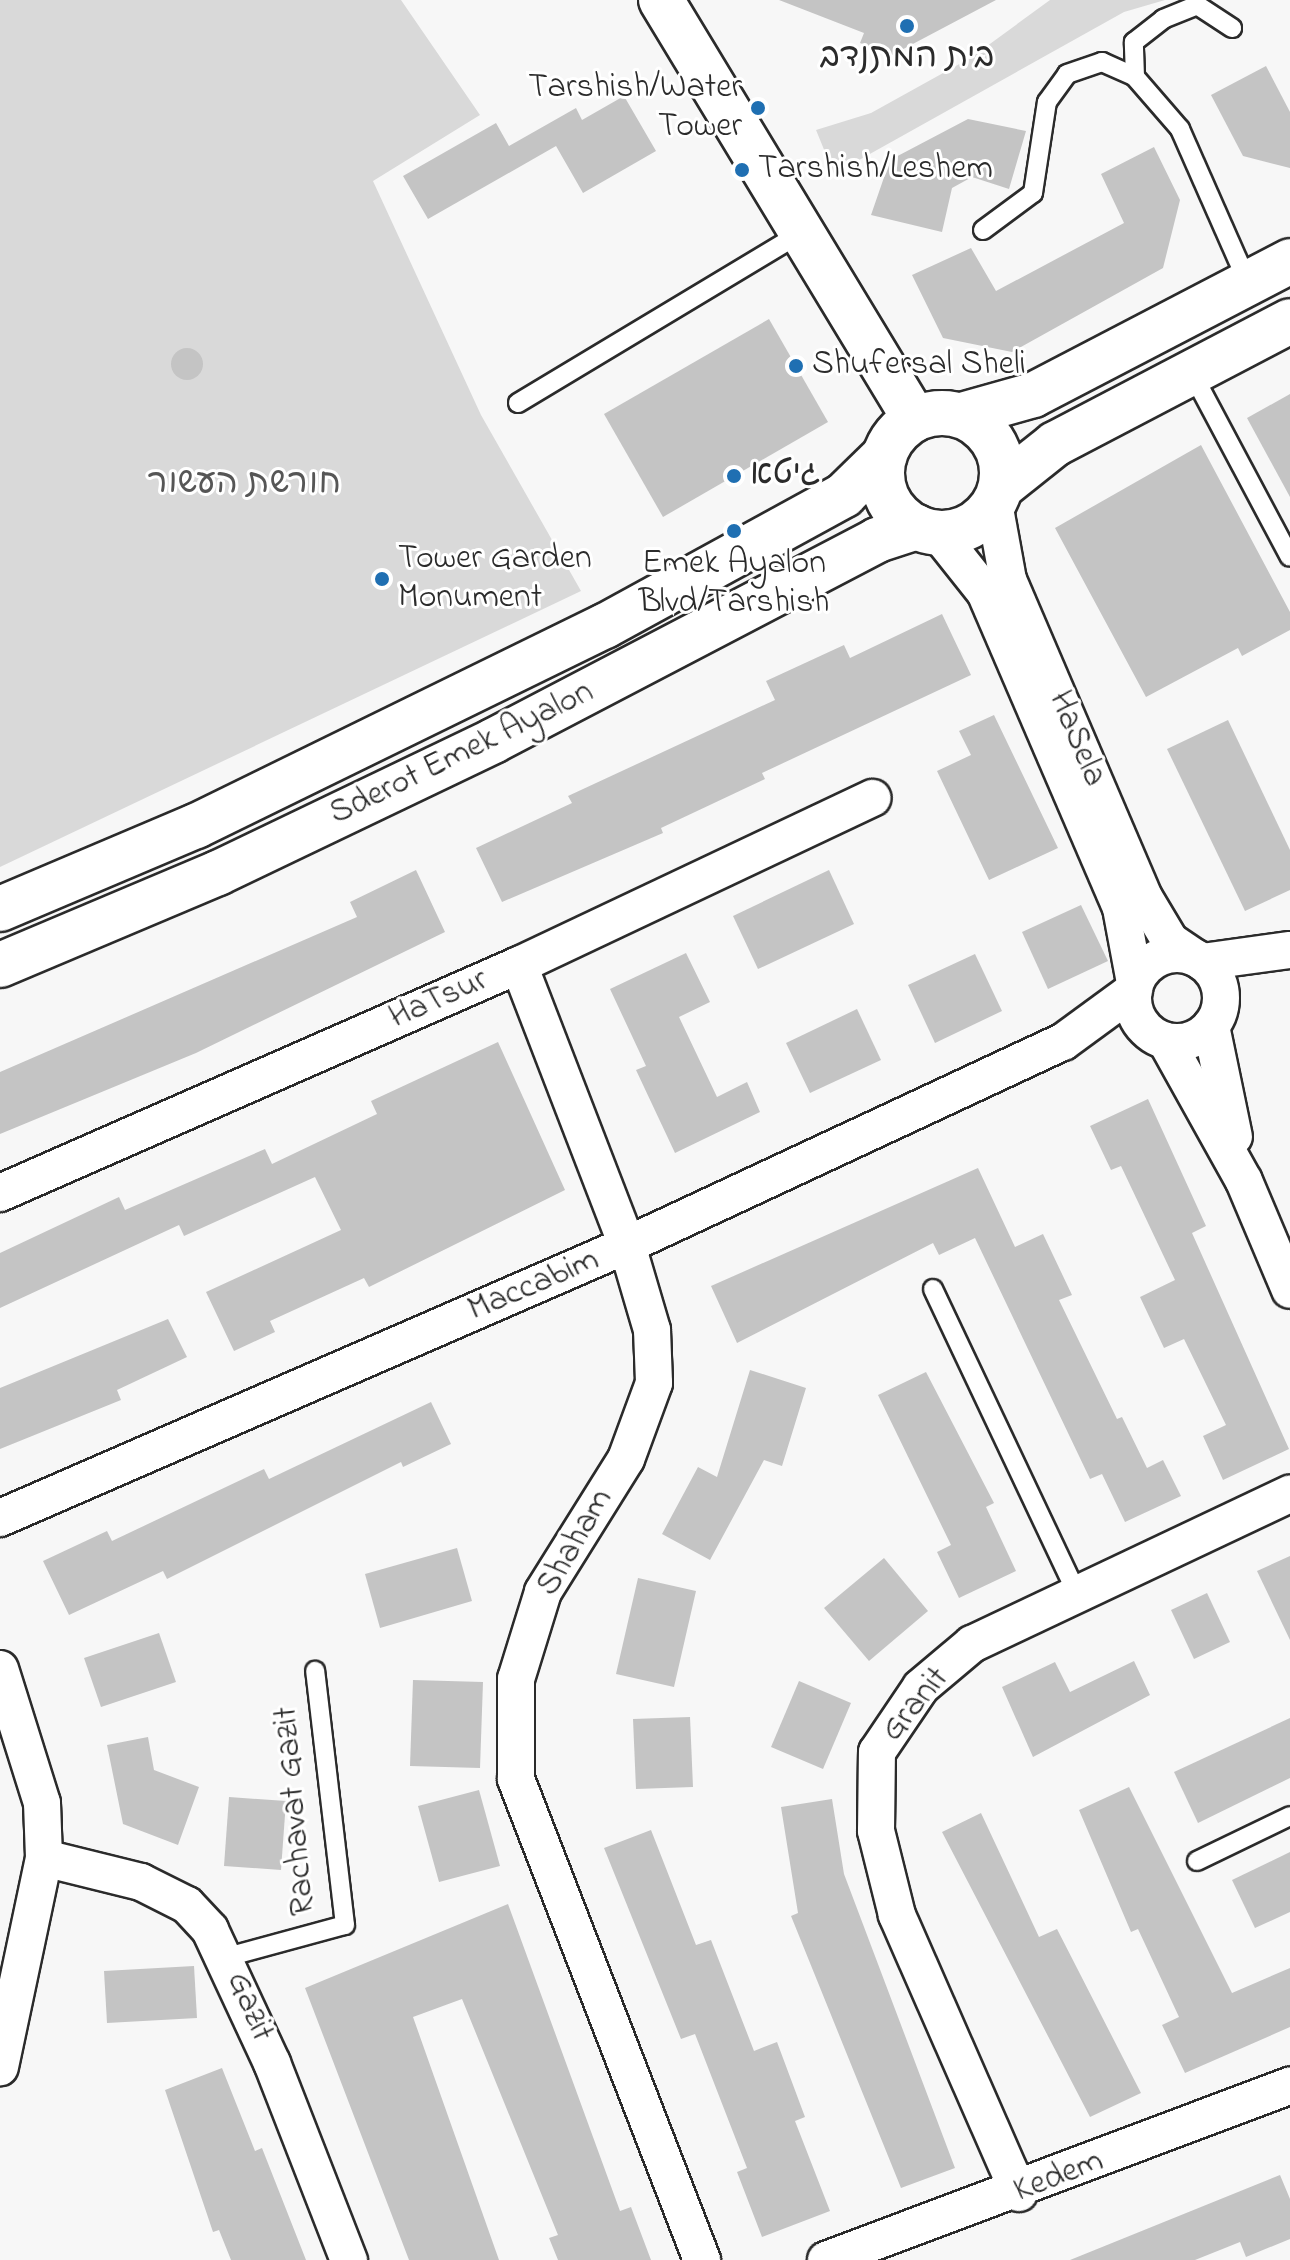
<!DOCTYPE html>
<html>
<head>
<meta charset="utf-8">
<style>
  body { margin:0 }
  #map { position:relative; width:1290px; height:2260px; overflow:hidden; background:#f7f7f7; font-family:"Indie Flower","Playpen Sans Hebrew",sans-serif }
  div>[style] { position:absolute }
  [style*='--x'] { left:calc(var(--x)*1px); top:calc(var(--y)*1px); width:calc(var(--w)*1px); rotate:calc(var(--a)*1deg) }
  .green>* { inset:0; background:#d9d9d9 }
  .building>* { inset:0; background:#c4c4c4 }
  .round { border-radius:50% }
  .roads { filter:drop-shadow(2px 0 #2b2b2b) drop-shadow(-2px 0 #2b2b2b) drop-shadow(0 2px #2b2b2b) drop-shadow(0 -2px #2b2b2b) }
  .service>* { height:18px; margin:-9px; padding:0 9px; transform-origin:9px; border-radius:9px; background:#fff }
  .minor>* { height:36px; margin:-18px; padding:0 18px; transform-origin:18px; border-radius:18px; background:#fff }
  .minor>.ring { margin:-18px; padding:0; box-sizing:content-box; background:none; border:36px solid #fff; border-radius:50% }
  .tertiary>* { height:44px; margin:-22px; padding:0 22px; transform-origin:22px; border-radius:22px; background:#fff }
  .secondary>* { height:44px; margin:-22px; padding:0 22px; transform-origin:22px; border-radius:22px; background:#fff }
  .secondary>.ring { margin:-22px; padding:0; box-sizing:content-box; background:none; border:44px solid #fff; border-radius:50% }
  .dots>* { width:22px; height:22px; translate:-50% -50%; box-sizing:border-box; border:4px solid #fff; border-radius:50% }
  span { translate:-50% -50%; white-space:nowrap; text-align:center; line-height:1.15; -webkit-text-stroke:6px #fff; paint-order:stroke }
  .poi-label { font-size:34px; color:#2b2b2b }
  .right { translate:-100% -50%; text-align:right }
  .left { translate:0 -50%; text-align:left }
  .park-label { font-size:34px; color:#565656 }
  .street-label { font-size:34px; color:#2b2b2b }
</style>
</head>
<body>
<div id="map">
  <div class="green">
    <i style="clip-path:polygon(0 0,401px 0,480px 115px,373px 181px,481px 415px,581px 591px,0 867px)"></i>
    <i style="clip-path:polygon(1050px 0,1165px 0,1124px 12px,834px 174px,816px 130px,871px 113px,972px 57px)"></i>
  </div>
  <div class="building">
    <i style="clip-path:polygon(779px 0,996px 0,892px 55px,860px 43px,864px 33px)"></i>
    <i style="clip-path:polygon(1266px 66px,1290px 112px,1290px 168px,1243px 156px,1211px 95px)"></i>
    <i style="clip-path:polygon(624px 96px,656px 151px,583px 193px,556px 146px,428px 219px,403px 176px,496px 123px,509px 146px,576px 108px,582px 120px)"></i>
    <i style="clip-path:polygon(968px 119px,1026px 131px,1009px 189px,972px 177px,952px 188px,942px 232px,871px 215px,890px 160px)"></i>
    <i style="clip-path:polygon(1154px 147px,1180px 200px,1163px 268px,1012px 352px,943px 338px,912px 275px,971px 248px,996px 291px,1124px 223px,1101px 174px)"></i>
    <i style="clip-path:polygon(769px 319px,828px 422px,663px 517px,604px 414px)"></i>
    <i class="round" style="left:171px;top:348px;width:32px;height:32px"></i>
    <i style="clip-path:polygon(1290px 394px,1290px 497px,1247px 418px)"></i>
    <i style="clip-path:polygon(1201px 445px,1290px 612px,1290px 630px,1242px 656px,1238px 648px,1146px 697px,1055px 528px)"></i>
    <i style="clip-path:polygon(942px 614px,971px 675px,762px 773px,765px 779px,661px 828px,663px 833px,502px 902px,476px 848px,572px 803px,568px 796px,775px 700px,766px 681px,844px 645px,850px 658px)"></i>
    <i style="clip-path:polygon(994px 715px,1058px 848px,989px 880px,937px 771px,971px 755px,959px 731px)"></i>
    <i style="clip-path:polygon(1228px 720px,1290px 850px,1290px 890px,1245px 911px,1167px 749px)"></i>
    <i style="clip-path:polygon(416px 870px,445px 932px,196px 1053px,0 1134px,0 1072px,357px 917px,350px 902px)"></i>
    <i style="clip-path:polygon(829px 870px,854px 924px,758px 969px,733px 916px)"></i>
    <i style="clip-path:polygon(1081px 905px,1108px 961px,1048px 989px,1022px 932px)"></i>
    <i style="clip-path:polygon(686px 953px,710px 1002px,679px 1017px,717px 1097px,747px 1082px,760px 1112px,675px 1153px,636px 1070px,646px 1066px,610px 989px)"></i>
    <i style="clip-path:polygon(975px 954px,1002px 1011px,935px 1043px,908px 985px)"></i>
    <i style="clip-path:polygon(857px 1009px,881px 1060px,810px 1093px,786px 1043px)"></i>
    <i style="clip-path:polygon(498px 1042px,565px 1190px,369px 1287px,364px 1278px,270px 1321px,275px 1332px,234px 1351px,206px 1292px,341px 1230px,315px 1177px,184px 1236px,179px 1225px,0 1308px,0 1253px,119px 1197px,125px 1210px,265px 1149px,272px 1164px,377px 1114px,371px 1101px)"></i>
    <i style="clip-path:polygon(1148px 1099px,1206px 1226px,1192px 1233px,1289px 1449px,1223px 1480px,1203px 1436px,1226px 1425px,1184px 1339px,1164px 1348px,1140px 1297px,1175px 1280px,1121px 1166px,1111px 1170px,1090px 1126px)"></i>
    <i style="clip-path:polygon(978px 1168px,1015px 1247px,1043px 1234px,1072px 1295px,1059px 1300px,1117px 1419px,1122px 1417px,1147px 1468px,1163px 1460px,1181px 1496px,1125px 1522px,1102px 1474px,1090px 1479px,975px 1238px,939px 1255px,933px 1243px,737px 1343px,711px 1286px)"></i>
    <i style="clip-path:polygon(168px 1319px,187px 1357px,117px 1390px,121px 1400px,0 1449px,0 1388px)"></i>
    <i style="clip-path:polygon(750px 1370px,806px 1388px,782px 1466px,764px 1460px,710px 1560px,662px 1534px,698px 1467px,717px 1477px)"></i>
    <i style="clip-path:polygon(926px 1372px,994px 1503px,986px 1507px,1016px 1571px,959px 1598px,937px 1552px,951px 1545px,878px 1395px)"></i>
    <i style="clip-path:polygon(431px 1402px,451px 1444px,403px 1467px,401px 1462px,167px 1579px,163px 1571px,69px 1615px,43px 1561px,107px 1531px,112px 1541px,264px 1469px,269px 1479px)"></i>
    <i style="clip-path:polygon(457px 1548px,472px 1601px,380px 1628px,365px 1574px)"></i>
    <i style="clip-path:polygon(1290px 1556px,1290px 1640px,1257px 1571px)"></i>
    <i style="clip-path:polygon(884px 1558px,928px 1611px,869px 1661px,824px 1608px)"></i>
    <i style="clip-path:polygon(638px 1578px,696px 1591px,674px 1687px,616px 1674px)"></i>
    <i style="clip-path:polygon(1207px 1593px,1230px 1642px,1194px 1659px,1171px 1610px)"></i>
    <i style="clip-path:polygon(159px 1633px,176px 1682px,101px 1707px,84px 1658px)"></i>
    <i style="clip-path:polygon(1134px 1661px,1150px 1695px,1033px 1757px,1002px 1687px,1055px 1662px,1070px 1692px)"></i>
    <i style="clip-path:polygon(413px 1680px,483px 1682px,480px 1768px,410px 1766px)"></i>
    <i style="clip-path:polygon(799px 1681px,851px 1703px,823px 1769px,771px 1747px)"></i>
    <i style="clip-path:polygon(690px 1717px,693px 1787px,636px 1789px,633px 1719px)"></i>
    <i style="clip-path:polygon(1290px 1718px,1290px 1778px,1198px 1823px,1174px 1772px)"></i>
    <i style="clip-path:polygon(148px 1737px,154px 1770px,199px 1787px,178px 1845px,123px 1824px,107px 1745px)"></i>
    <i style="clip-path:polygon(1129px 1787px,1232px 1993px,1290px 1968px,1290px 2027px,1185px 2073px,1162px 2025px,1179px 2017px,1138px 1929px,1131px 1932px,1079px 1810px)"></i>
    <i style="clip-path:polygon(479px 1790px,500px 1866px,439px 1882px,418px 1806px)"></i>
    <i style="clip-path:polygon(229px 1797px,286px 1801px,281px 1870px,224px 1866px)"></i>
    <i style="clip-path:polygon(832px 1799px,844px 1874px,955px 2168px,901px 2188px,791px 1916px,798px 1913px,781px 1807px)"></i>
    <i style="clip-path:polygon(981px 1813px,1039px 1937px,1057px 1929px,1141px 2093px,1090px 2117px,942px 1832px)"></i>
    <i style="clip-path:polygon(651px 1830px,696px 1945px,711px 1940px,754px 2051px,777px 2042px,805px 2117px,795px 2121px,830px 2211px,762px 2237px,737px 2172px,747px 2168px,695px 2034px,681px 2039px,604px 1848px)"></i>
    <i style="clip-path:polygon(1290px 1852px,1290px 1912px,1255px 1928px,1232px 1880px)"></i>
    <i style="clip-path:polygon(508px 1904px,620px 2211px,631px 2207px,651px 2260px,558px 2260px,549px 2238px,558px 2235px,462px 1999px,413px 2017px,499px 2260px,409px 2260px,305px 1988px)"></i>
    <i style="clip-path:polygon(194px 1966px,197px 2018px,107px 2023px,104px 1971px)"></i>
    <i style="clip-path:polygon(222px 2068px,255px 2151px,262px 2148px,306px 2260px,231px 2260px,219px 2230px,213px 2232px,165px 2090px)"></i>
    <i style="clip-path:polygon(1280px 2175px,1290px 2199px,1290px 2239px,1246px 2257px,1240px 2242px,1195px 2260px,1070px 2260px)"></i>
  </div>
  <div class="roads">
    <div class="service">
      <i style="--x:1135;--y:77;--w:35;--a:-92"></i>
      <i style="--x:1134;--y:42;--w:37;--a:-38"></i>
      <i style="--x:1163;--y:19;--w:37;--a:-22"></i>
      <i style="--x:1197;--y:5;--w:42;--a:33.3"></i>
      <i style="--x:983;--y:230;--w:62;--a:-36.5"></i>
      <i style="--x:1033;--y:193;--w:92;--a:-81.3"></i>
      <i style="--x:1047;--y:102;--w:34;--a:-54"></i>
      <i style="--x:1067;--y:74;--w:37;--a:-19"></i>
      <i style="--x:1102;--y:62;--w:36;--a:24"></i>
      <i style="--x:1135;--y:77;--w:69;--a:49.1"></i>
      <i style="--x:1180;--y:129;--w:168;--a:66.2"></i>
      <i style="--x:1192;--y:373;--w:208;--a:62"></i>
      <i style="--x:518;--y:403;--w:330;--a:-31"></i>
      <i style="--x:933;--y:1289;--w:336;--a:64.7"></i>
      <i style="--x:1197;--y:1861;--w:103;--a:-25.8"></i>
      <i style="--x:227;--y:1957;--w:122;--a:-15.2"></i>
      <i style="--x:345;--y:1925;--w:256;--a:-96.7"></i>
    </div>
    <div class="minor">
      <i style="--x:994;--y:503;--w:78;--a:79.7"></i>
      <i style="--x:1008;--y:580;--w:347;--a:66.8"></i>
      <i style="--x:1145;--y:899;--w:49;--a:59.2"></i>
      <i style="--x:1170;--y:941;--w:29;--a:34"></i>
      <i style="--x:938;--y:533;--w:75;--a:51.5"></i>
      <i style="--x:985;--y:592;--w:344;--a:66.7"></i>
      <i style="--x:1121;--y:908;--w:76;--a:79.4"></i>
      <i class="ring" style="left:1133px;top:954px;width:52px;height:52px"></i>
      <i style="--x:1202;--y:962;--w:89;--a:-7.8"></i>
      <i style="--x:519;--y:965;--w:300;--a:68.9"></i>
      <i style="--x:627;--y:1245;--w:89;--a:73.6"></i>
      <i style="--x:652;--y:1330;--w:53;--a:87.8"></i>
      <i style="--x:654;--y:1383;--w:81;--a:110.2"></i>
      <i style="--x:626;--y:1459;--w:157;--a:122"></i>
      <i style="--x:543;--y:1592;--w:91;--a:107.2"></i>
      <i style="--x:516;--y:1679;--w:100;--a:90"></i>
      <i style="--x:516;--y:1779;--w:516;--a:68.86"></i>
      <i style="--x:1211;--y:1026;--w:113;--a:78.3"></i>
      <i style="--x:1166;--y:1041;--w:160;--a:60.9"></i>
      <i style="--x:1244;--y:1181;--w:118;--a:67.1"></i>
      <i style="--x:0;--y:1193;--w:567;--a:-23.72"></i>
      <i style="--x:519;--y:965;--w:391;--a:-25.3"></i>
      <i style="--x:0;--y:1518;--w:684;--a:-23.53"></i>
      <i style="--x:627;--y:1245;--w:481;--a:-25"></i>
      <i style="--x:1063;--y:1042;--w:88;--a:-36.2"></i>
      <i style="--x:0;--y:1669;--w:140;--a:72.6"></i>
      <i style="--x:42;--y:1803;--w:55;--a:87.9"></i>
      <i style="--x:44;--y:1858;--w:214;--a:101.9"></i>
      <i style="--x:44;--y:1858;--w:100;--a:13.9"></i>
      <i style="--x:141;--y:1882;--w:51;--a:26.6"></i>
      <i style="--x:187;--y:1905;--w:34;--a:47"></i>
      <i style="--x:210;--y:1930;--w:147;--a:65"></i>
      <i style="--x:272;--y:2063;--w:212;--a:68.7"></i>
      <i style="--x:1019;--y:2193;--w:304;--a:-113.7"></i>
      <i style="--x:897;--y:1915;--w:87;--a:-104"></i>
      <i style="--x:876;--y:1831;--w:79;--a:-89.3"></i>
      <i style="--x:877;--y:1752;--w:78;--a:-55.9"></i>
      <i style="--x:921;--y:1687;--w:67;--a:-40.1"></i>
      <i style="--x:972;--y:1644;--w:352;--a:-25.3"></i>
      <i style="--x:826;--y:2260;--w:496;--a:-20.6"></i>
    </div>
    <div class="tertiary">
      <i style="--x:661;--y:0;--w:490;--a:58.8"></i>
    </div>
    <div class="secondary">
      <i class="ring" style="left:882px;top:413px;width:76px;height:76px"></i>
      <i style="--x:962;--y:415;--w:74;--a:-15.7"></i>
      <i style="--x:1033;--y:395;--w:290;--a:-27.5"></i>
      <i style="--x:1001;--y:487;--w:69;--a:-38.5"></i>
      <i style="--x:1055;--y:444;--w:265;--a:-27.6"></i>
      <i style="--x:0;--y:909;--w:213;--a:-23"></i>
      <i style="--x:196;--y:826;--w:455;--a:-26.1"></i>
      <i style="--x:605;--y:626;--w:273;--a:-28.7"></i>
      <i style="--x:844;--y:495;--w:57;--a:-44.3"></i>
      <i style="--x:0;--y:965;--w:237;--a:-22.9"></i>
      <i style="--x:218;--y:873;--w:305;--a:-25.6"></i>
      <i style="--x:493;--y:741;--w:433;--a:-27.6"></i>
      <i style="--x:877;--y:540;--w:42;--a:-18"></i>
    </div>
  </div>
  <div class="dots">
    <i style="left:907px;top:26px;background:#1f6fb2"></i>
    <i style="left:758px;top:108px;background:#1f6fb2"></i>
    <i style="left:742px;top:170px;background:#1f6fb2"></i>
    <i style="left:796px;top:366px;background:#1f6fb2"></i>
    <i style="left:734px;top:476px;background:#1f6fb2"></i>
    <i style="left:734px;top:531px;background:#1f6fb2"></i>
    <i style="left:382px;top:579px;background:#1f6fb2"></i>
  </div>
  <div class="poi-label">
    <span style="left:907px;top:59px">בית המתנדב</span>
    <span class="right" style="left:742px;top:108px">Tarshish/Water<br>Tower</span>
    <span class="left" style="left:758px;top:170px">Tarshish/Leshem</span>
    <span class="left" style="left:812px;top:366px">Shufersal Sheli</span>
    <span class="left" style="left:750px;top:476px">גיטא</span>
    <span class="left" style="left:398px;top:579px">Tower Garden<br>Monument</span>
    <span style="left:734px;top:584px">Emek Ayalon<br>Blvd/Tarshish</span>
  </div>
  <div class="park-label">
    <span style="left:244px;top:485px">חורשת העשור</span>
  </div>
  <div class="street-label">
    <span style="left:1076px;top:739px;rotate:67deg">HaSela</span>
    <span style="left:462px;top:754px;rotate:-26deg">Sderot Emek Ayalon</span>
    <span style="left:439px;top:1000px;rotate:-24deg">HaTsur</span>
    <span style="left:534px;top:1286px;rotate:-23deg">Maccabim</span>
    <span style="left:576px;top:1543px;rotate:-60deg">Shaham</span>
    <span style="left:916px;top:1705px;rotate:-50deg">Granit</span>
    <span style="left:296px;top:1811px;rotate:-95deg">Rachavat Gazit</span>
    <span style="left:249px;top:2007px;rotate:67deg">Gazit</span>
    <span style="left:1059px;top:2177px;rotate:-21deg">Kedem</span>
  </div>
</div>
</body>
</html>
